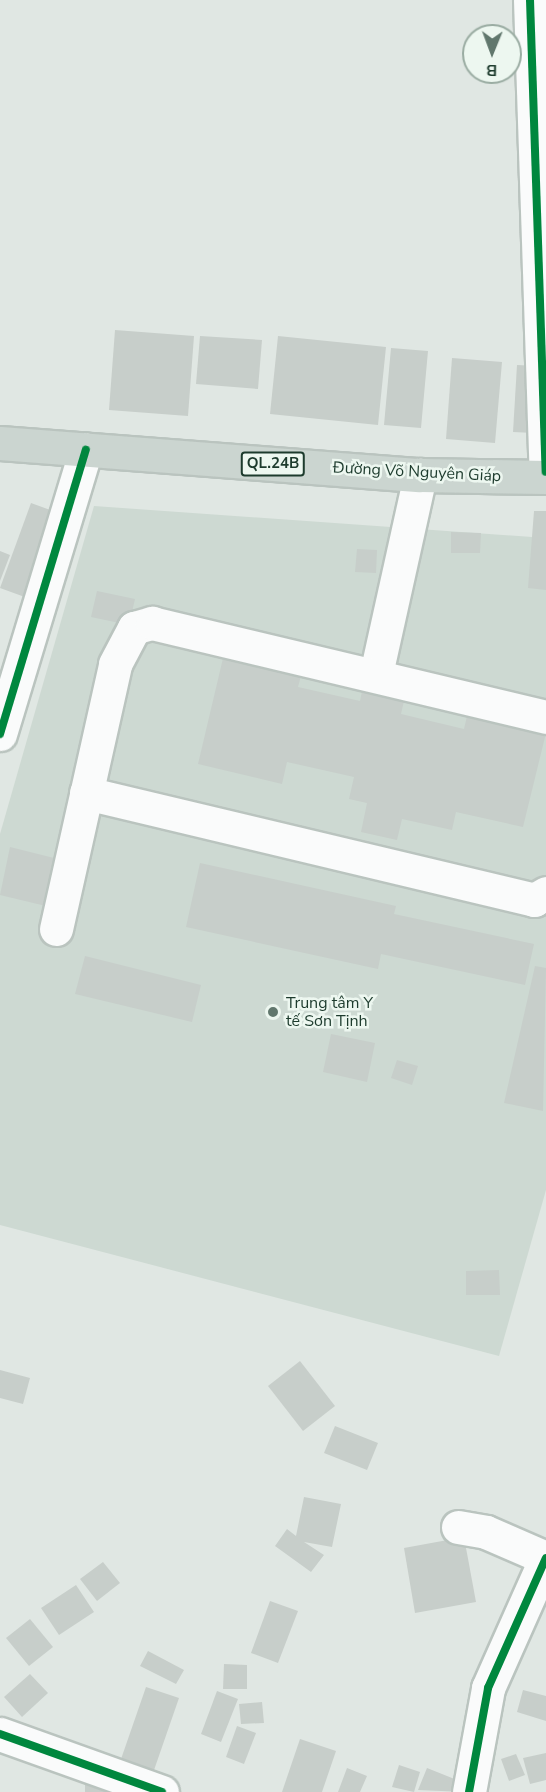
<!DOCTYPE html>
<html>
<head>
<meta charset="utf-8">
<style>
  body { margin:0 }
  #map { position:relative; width:546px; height:1792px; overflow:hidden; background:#e0e7e3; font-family:"Nunito Sans",sans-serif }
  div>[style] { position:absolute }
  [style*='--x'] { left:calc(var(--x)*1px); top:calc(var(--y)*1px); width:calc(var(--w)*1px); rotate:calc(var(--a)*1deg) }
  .built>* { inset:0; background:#cdd9d2 }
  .building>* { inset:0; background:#c7ceca }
  .roads { filter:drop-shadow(2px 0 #bac4bf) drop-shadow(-2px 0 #bac4bf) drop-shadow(0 2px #bac4bf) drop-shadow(0 -2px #bac4bf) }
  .minor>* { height:33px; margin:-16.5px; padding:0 16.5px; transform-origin:16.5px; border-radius:16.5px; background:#fafbfb }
  .major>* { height:33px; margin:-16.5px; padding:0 16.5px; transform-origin:16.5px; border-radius:16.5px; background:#cbd5d0 }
  .cycleway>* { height:8px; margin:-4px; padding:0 4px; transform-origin:4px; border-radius:4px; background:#00873e }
  .dots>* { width:16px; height:16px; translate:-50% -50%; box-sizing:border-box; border:3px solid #edf7f0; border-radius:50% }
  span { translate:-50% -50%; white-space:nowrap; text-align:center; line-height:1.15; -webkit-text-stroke:5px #edf7f0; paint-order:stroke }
  .shield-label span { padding:2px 4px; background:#edf7f0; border:2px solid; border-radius:4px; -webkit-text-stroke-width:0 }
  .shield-label { font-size:15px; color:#1d3b2d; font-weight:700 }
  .street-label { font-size:16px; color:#1d3b2d }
  .poi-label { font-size:16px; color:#1d3b2d }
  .left { translate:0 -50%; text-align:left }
  .north { position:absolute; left:462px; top:24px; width:60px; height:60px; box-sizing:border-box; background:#edf7f0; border:2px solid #9aaca2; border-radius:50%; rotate:181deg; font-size:16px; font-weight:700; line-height:24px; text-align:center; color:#1d3b2d }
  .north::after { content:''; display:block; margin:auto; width:21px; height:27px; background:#61776d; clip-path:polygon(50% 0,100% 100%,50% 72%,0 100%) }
</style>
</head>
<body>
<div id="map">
  <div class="built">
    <i style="clip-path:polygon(94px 506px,546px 538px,546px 1190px,499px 1356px,0 1225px,0 834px)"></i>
  </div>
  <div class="building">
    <i style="clip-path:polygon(115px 330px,194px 336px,188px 416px,109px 410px)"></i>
    <i style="clip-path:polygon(200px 336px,262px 340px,258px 389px,196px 384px)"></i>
    <i style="clip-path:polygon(278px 336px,386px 347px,378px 425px,270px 414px)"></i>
    <i style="clip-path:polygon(391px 348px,428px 351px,421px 428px,384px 425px)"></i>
    <i style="clip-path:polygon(452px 358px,502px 362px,495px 443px,446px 439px)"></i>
    <i style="clip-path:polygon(517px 365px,538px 366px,534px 433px,513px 432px)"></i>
    <i style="clip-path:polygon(31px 503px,64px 515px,33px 600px,0 588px)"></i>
    <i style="clip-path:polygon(534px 511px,546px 511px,546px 590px,528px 588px)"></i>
    <i style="clip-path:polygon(451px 532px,481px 533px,480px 553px,451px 553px)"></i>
    <i style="clip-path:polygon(357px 549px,377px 550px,376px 573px,355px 572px)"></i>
    <i style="clip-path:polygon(0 551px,10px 555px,0 581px)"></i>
    <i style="clip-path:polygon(97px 591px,135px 599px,129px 625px,91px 617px)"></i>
    <i style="clip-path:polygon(224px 654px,302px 672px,298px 687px,360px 701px,362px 691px,404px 701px,401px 714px,464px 729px,468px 712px,546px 733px,523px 827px,456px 812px,452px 830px,402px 819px,397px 840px,361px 832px,367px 803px,349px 799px,354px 777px,287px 762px,282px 784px,198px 764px)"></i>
    <i style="clip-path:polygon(10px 847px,62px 860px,50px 907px,0 895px)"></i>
    <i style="clip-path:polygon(200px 863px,396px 906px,394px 914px,534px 944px,525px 985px,381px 954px,378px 969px,186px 927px)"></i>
    <i style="clip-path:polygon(85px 956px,201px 985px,192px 1022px,75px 994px)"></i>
    <i style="clip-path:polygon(535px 966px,546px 968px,543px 1111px,504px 1103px)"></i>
    <i style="clip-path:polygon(331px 1034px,375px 1043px,367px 1082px,323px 1072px)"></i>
    <i style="clip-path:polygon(397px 1060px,418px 1066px,412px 1085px,391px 1078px)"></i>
    <i style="clip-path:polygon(499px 1270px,500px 1295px,466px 1295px,466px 1271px)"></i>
    <i style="clip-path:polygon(300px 1361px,335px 1406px,303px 1431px,268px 1386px)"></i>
    <i style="clip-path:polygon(0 1370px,30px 1378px,23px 1404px,0 1398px)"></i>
    <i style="clip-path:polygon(335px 1426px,378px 1443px,367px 1470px,324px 1453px)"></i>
    <i style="clip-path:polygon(304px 1497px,341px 1504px,332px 1547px,304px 1542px,324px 1555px,311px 1572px,275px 1546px,287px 1529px,296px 1536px)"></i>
    <i style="clip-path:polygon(464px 1537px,476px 1602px,415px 1613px,404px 1548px)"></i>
    <i style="clip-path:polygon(103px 1562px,120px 1583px,97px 1601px,80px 1579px)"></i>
    <i style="clip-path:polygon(76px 1585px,94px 1612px,59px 1635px,41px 1608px)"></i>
    <i style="clip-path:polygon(270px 1601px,298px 1611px,278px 1663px,251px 1653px)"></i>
    <i style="clip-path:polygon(30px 1619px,53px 1647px,29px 1666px,6px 1638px)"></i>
    <i style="clip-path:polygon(148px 1651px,184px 1670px,176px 1684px,140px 1666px)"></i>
    <i style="clip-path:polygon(224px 1664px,247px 1665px,247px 1689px,223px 1689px)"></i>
    <i style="clip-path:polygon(30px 1674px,48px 1693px,22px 1717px,4px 1697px)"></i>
    <i style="clip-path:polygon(146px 1687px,179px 1698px,153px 1773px,120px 1762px)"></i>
    <i style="clip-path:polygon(523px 1690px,546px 1696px,546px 1721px,517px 1712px)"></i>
    <i style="clip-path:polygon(217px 1691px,238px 1699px,221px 1742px,201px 1734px)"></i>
    <i style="clip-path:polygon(262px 1702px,264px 1723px,241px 1724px,239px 1704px)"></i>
    <i style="clip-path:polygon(237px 1726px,256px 1733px,244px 1764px,226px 1757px)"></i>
    <i style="clip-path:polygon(300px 1739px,336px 1751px,322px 1792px,282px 1792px)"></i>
    <i style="clip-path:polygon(546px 1753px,546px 1780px,530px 1784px,523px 1758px)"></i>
    <i style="clip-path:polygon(516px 1754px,525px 1775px,509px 1781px,501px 1759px)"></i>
    <i style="clip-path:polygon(399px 1765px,420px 1772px,414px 1792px,392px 1787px)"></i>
    <i style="clip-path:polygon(347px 1768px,367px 1776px,360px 1792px,338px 1792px)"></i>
    <i style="clip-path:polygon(427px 1768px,467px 1784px,464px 1792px,418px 1790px)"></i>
    <i style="clip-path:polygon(85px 1783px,105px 1784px,104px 1792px,85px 1792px)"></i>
  </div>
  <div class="roads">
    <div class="minor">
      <i style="--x:530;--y:0;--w:472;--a:88.1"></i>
      <i style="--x:376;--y:674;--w:204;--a:-77.5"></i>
      <i style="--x:0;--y:734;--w:297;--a:-73.2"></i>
      <i style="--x:86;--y:793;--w:461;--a:13.4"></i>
      <i style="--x:534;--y:900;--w:14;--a:-30"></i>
      <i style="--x:56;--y:929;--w:271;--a:-77.4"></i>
      <i style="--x:115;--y:664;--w:41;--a:-62.2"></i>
      <i style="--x:134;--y:628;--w:19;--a:-16"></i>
      <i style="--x:152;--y:623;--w:405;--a:13.4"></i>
      <i style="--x:458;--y:1527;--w:28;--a:10"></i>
      <i style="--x:486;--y:1532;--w:65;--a:23.4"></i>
      <i style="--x:0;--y:1734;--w:172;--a:19.7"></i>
      <i style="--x:469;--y:1792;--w:106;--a:-79.6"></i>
      <i style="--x:488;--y:1688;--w:142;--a:-66"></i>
    </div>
    <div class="major">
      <i style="--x:0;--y:443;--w:421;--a:4.4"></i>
      <i style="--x:420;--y:475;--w:126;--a:0.9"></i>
    </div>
  </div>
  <div class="cycleway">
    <i style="--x:530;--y:0;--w:472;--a:88.1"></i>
    <i style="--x:0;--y:734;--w:297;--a:-73.2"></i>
    <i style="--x:0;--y:1734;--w:172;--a:19.7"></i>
    <i style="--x:469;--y:1792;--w:106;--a:-79.6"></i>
    <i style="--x:488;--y:1688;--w:142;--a:-66"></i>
  </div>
  <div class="dots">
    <i style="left:273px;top:1012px;background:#61776d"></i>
  </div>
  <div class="shield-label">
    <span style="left:273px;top:464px">QL.24B</span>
  </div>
  <div class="street-label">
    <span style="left:417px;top:472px;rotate:3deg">Đường Võ Nguyên Giáp</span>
  </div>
  <div class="poi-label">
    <span class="left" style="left:286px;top:1012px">Trung tâm Y<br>tế Sơn Tịnh</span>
  </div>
  <div class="north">B</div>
</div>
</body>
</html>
